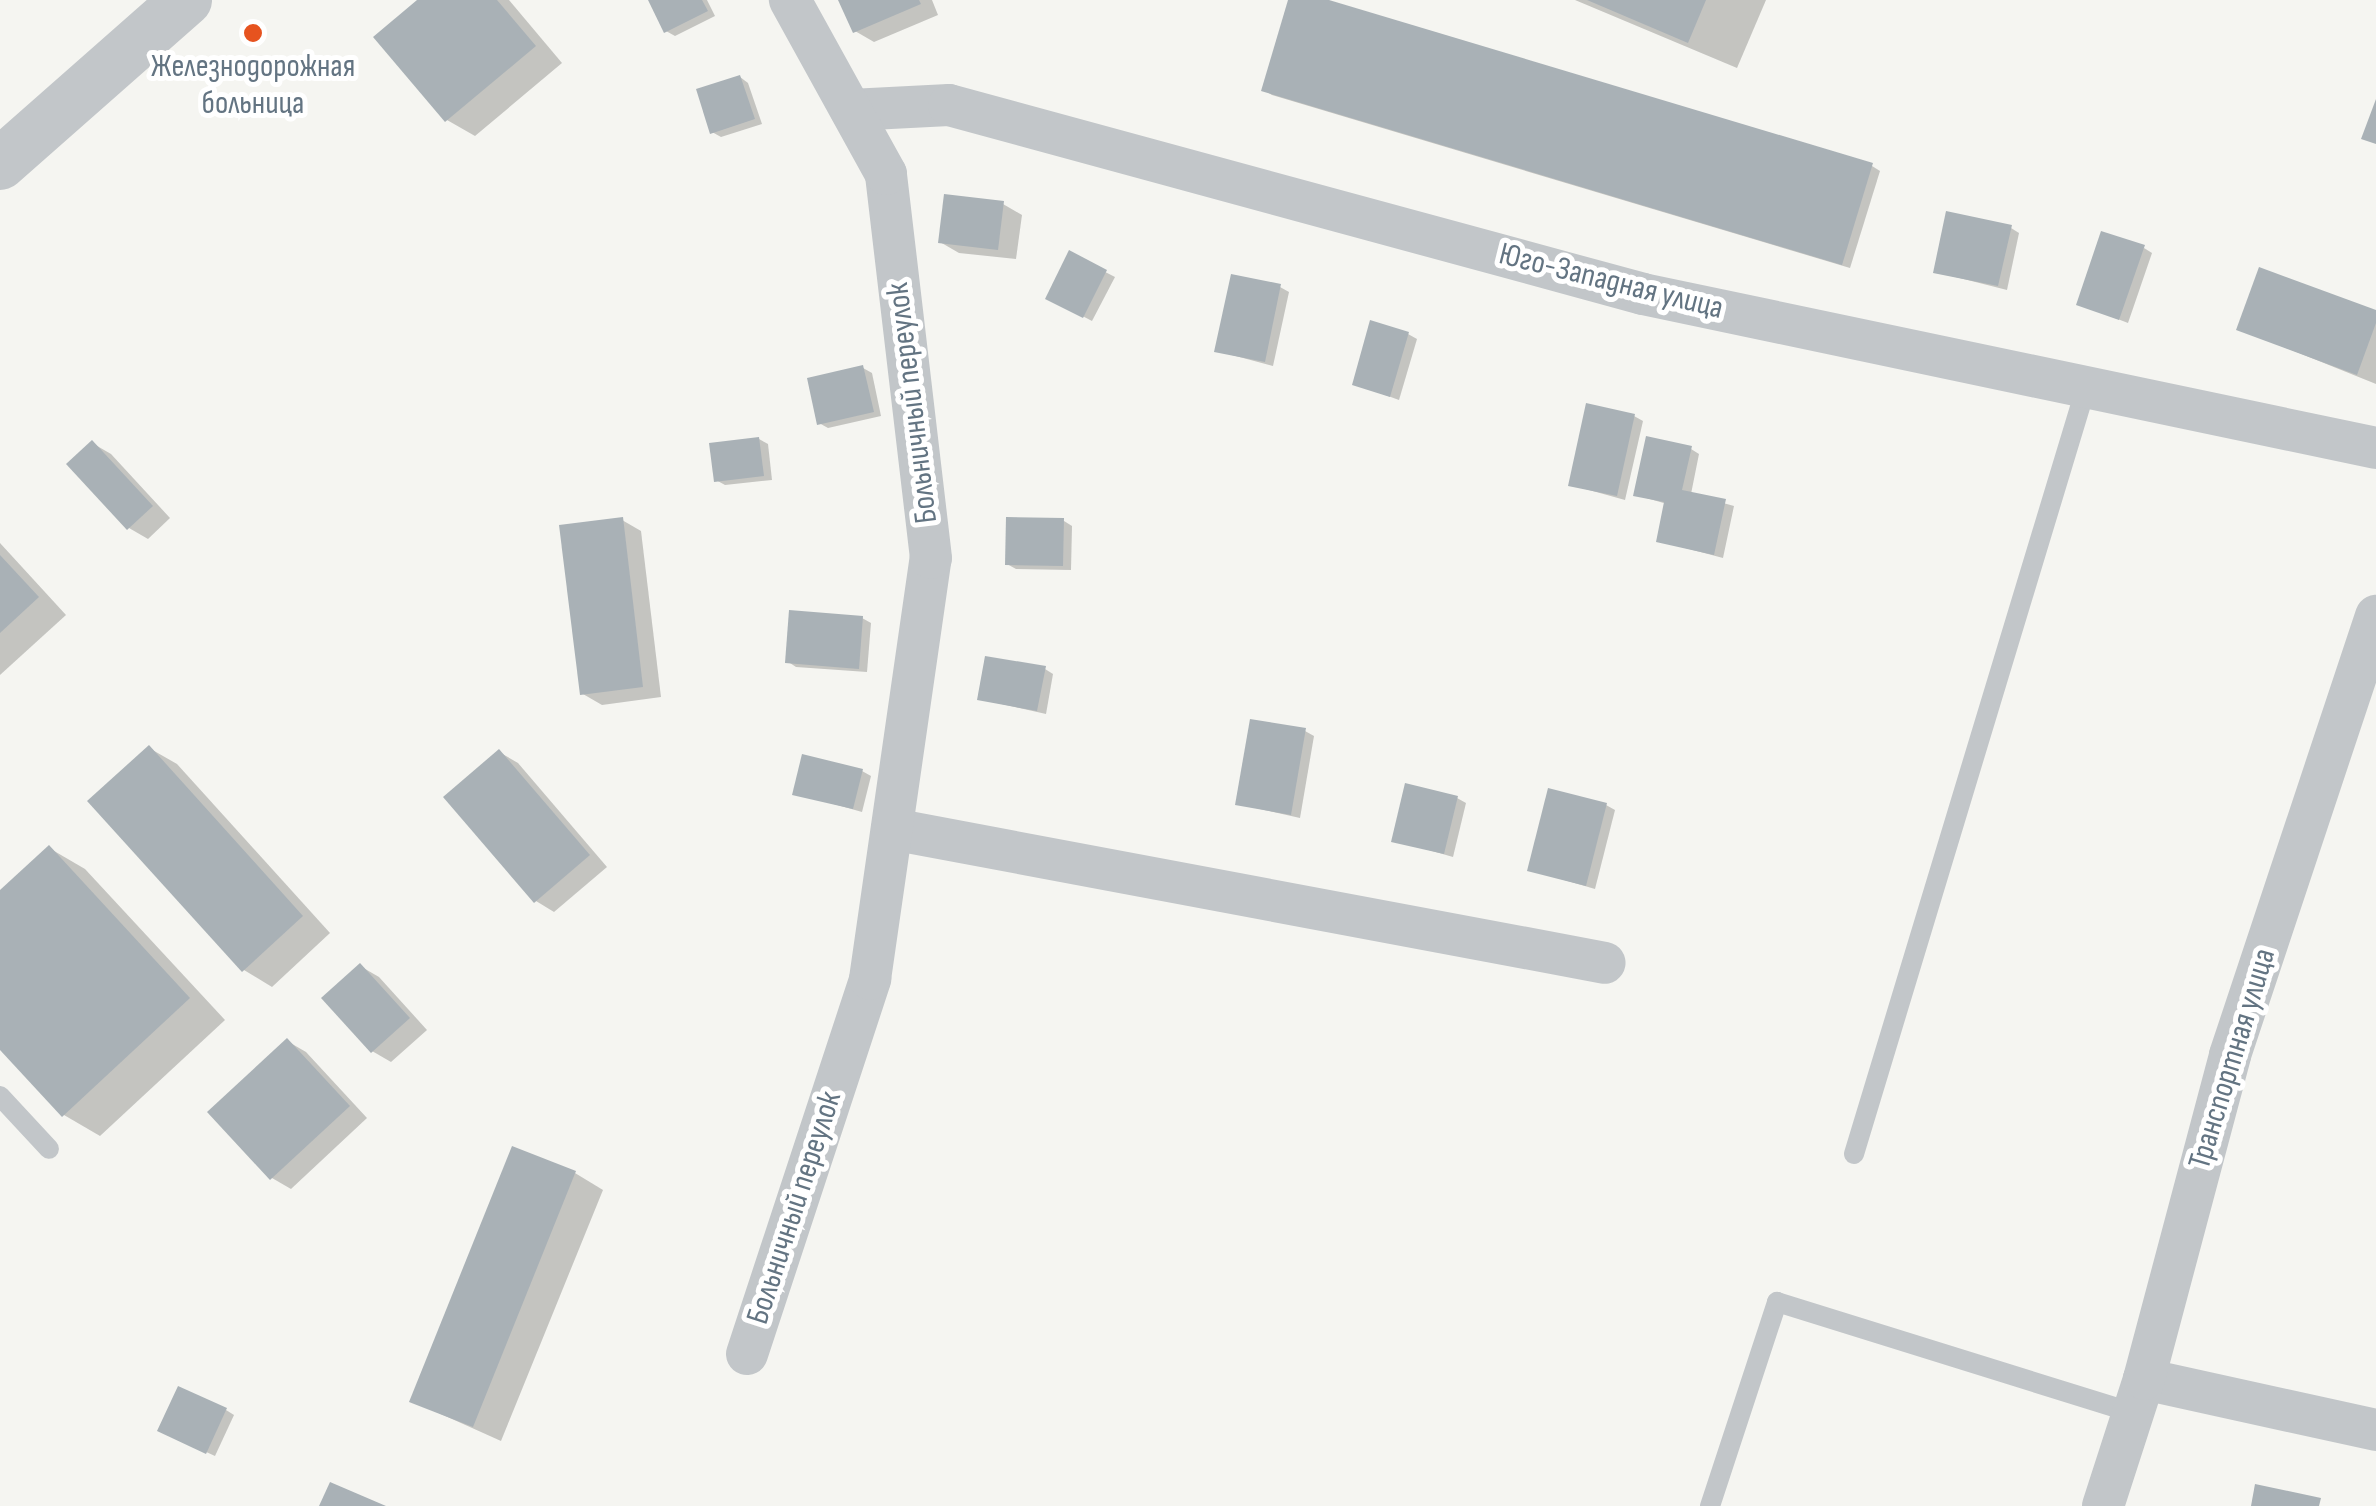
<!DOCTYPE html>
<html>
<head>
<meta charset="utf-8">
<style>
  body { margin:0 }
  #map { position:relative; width:2376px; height:1506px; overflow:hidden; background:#f5f5f1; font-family:"Sofia Sans Condensed",sans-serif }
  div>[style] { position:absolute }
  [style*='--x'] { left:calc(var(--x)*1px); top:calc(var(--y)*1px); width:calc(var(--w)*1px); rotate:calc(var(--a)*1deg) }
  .shadow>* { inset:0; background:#0003 }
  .building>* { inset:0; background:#a9b1b6 }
  .service>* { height:20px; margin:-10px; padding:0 10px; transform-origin:10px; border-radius:10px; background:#c2c6c9 }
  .minor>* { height:42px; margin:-21px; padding:0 21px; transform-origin:21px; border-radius:21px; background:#c2c6c9 }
  .tertiary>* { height:52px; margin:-26px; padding:0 26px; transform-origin:26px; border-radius:26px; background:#c2c6c9 }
  .dots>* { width:28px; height:28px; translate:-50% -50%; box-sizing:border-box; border:5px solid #fff; border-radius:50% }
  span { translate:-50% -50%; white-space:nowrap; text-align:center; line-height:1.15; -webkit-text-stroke:10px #fff; paint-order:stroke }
  .poi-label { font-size:32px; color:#637482 }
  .street-label { font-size:32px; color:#637482 }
</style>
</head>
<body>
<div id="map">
  <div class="shadow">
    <i style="clip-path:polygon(420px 0,509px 0,562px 63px,475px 136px,447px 120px)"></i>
    <i style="clip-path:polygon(651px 0,707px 0,715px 16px,675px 36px,666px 31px)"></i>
    <i style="clip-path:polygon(841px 0,932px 0,938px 15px,874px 42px,855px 31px)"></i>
    <i style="clip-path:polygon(1291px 0,1321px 0,1872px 166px,1880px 171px,1850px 268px,1272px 95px,1264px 90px)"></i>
    <i style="clip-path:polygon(1575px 0,1766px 0,1737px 68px)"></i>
    <i style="clip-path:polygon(740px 77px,748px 83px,762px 124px,721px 137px,712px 132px)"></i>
    <i style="clip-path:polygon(1003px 204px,1022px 215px,1016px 259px,959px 253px,940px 242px)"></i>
    <i style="clip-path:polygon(2011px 228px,2019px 233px,2007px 290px,1936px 272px)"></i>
    <i style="clip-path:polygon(2144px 248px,2152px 253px,2128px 323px,2079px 304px)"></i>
    <i style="clip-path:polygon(1070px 254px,1115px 277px,1092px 321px,1048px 298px)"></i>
    <i style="clip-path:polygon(1280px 287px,1289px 292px,1273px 366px,1217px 351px)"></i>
    <i style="clip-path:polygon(2376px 313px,2376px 384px,2239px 329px)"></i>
    <i style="clip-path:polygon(1408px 334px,1417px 339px,1399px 400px,1355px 384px)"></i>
    <i style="clip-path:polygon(863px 368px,872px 373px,881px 416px,828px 428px,819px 423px)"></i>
    <i style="clip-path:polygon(1634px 416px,1643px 421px,1625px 500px,1571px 485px)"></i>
    <i style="clip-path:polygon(759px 439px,768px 444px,772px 480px,725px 485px,716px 480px)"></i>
    <i style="clip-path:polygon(92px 443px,111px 454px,170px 518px,148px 539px,129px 528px,70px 464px)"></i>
    <i style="clip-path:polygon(1691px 449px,1699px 454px,1691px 494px,1734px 506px,1723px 558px,1659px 541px,1667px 504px,1636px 495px)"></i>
    <i style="clip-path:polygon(622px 520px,641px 531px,661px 697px,602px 705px,583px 694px)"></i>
    <i style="clip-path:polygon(1064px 521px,1072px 526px,1071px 570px,1016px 569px,1007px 564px)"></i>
    <i style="clip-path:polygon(0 543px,66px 615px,0 675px)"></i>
    <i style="clip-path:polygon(862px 618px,871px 623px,867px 672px,796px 667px,787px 661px)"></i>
    <i style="clip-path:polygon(1045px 669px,1053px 674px,1046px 714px,980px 699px)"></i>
    <i style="clip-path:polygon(1305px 731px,1314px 736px,1300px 818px,1238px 804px)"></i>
    <i style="clip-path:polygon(149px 748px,177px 764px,330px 933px,272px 987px,244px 970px)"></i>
    <i style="clip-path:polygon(499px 752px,518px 763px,607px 867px,554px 912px,536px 901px)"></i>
    <i style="clip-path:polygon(862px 771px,871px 776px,862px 812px,795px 793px)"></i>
    <i style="clip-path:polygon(1457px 798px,1466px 803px,1453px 857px,1394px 840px)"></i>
    <i style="clip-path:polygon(1606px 805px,1615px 810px,1595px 889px,1530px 870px)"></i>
    <i style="clip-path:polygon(49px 848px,85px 869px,225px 1020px,100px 1136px,64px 1115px,0 1046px,0 894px)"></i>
    <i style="clip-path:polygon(360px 966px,379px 977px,427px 1030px,391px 1062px,372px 1051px)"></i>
    <i style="clip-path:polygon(287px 1041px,306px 1052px,367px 1118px,291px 1189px,272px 1178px,211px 1112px)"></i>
    <i style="clip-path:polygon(575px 1173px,603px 1190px,501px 1441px,412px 1401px)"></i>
    <i style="clip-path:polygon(226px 1410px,234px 1415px,215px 1456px,169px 1435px)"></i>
  </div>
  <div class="building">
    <i style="clip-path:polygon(417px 0,497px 0,536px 46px,445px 122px,373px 37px)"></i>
    <i style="clip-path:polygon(648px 0,702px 0,708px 11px,664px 33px)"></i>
    <i style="clip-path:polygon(838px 0,919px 0,921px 4px,853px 33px)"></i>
    <i style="clip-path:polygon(1288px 0,1329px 0,1873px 163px,1842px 265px,1261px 91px)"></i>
    <i style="clip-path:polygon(1587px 0,1706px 0,1688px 43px)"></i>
    <i style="clip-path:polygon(740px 75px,755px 119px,710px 134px,696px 89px)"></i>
    <i style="clip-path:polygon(2376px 99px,2376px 144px,2361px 139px)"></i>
    <i style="clip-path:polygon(944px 194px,1004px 201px,998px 250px,938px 243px)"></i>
    <i style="clip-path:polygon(1946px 211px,2012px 225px,1998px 286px,1933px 273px)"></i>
    <i style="clip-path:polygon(2101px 231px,2145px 245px,2119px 320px,2076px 305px)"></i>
    <i style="clip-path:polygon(1069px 250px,1107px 270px,1083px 318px,1045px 299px)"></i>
    <i style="clip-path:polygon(2259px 267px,2376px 310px,2376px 323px,2357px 375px,2236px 330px)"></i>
    <i style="clip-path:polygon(1231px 274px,1281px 284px,1265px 362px,1214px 352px)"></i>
    <i style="clip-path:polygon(1370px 320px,1409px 332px,1390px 397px,1352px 385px)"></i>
    <i style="clip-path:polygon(863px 365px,874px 412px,817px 425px,807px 378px)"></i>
    <i style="clip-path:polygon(1586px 403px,1635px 414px,1617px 496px,1568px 486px)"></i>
    <i style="clip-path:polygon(1646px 436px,1692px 446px,1682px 490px,1726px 499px,1714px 555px,1656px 542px,1664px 502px,1633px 496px)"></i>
    <i style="clip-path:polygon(759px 437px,764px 476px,714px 482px,709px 443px)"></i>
    <i style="clip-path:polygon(92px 440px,153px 506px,127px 530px,66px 464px)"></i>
    <i style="clip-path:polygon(623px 517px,643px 687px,580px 695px,559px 525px)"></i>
    <i style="clip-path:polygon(1006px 517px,1064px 518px,1063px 566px,1005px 565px)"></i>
    <i style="clip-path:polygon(0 555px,39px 597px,0 633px)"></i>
    <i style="clip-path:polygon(789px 610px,863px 616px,859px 669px,785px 663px)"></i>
    <i style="clip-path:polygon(985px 656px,1046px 666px,1037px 711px,977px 700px)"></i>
    <i style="clip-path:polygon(1250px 719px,1306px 728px,1291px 815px,1235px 805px)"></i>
    <i style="clip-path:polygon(149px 745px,303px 916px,242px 972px,87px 801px)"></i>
    <i style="clip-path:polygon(499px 749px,590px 855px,534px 903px,443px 797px)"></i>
    <i style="clip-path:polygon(802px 754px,863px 769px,853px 809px,792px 795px)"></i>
    <i style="clip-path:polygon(1405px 783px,1458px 796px,1444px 854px,1391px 842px)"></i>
    <i style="clip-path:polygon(1548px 788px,1607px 803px,1586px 886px,1527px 871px)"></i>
    <i style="clip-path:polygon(49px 845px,190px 998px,62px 1117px,0 1050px,0 890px)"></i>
    <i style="clip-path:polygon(360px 963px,410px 1018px,371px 1053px,321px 998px)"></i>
    <i style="clip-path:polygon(287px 1038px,350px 1106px,270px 1180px,207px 1112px)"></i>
    <i style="clip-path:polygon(512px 1146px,576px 1171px,473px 1427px,409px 1402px)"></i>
    <i style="clip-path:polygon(178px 1386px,227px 1408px,206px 1454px,157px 1431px)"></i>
    <i style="clip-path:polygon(330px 1482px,386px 1506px,319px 1506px)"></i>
    <i style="clip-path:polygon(2255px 1484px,2321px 1498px,2319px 1506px,2251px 1506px)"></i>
  </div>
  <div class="service">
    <i style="--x:0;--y:1096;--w:72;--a:47.2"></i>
    <i style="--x:1854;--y:1154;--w:804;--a:-73.16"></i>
    <i style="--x:1710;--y:1506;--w:215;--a:-71.8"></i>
    <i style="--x:1777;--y:1302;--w:373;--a:17.3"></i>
  </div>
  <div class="minor">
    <i style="--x:851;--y:110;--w:98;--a:-2.9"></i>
    <i style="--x:949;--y:105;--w:719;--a:15.23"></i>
    <i style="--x:1643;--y:294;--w:749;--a:11.87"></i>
    <i style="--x:892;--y:829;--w:725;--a:10.64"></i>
    <i style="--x:747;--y:1354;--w:395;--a:-71.8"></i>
    <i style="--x:870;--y:979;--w:425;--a:-81.8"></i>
    <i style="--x:931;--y:558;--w:387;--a:-96.7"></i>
    <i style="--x:886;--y:174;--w:199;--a:-118.9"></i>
    <i style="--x:2144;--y:1379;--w:238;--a:12.4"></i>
    <i style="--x:2103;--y:1506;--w:133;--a:-72.1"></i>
    <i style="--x:2144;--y:1379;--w:335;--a:-75.1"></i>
    <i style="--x:2230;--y:1055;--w:463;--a:-71.6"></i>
  </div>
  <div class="tertiary">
    <i style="--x:0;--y:164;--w:248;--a:-41.4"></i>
  </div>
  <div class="dots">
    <i style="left:253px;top:33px;background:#e6531f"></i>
  </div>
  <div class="poi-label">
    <span style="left:253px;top:86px">Железнодорожная<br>больница</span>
  </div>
  <div class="street-label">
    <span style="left:1611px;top:282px;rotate:14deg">Юго-Западная улица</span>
    <span style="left:913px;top:403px;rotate:-97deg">Больничный переулок</span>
    <span style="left:2233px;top:1059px;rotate:-73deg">Транспортная улица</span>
    <span style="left:795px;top:1208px;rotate:-72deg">Больничный переулок</span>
  </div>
</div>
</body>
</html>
